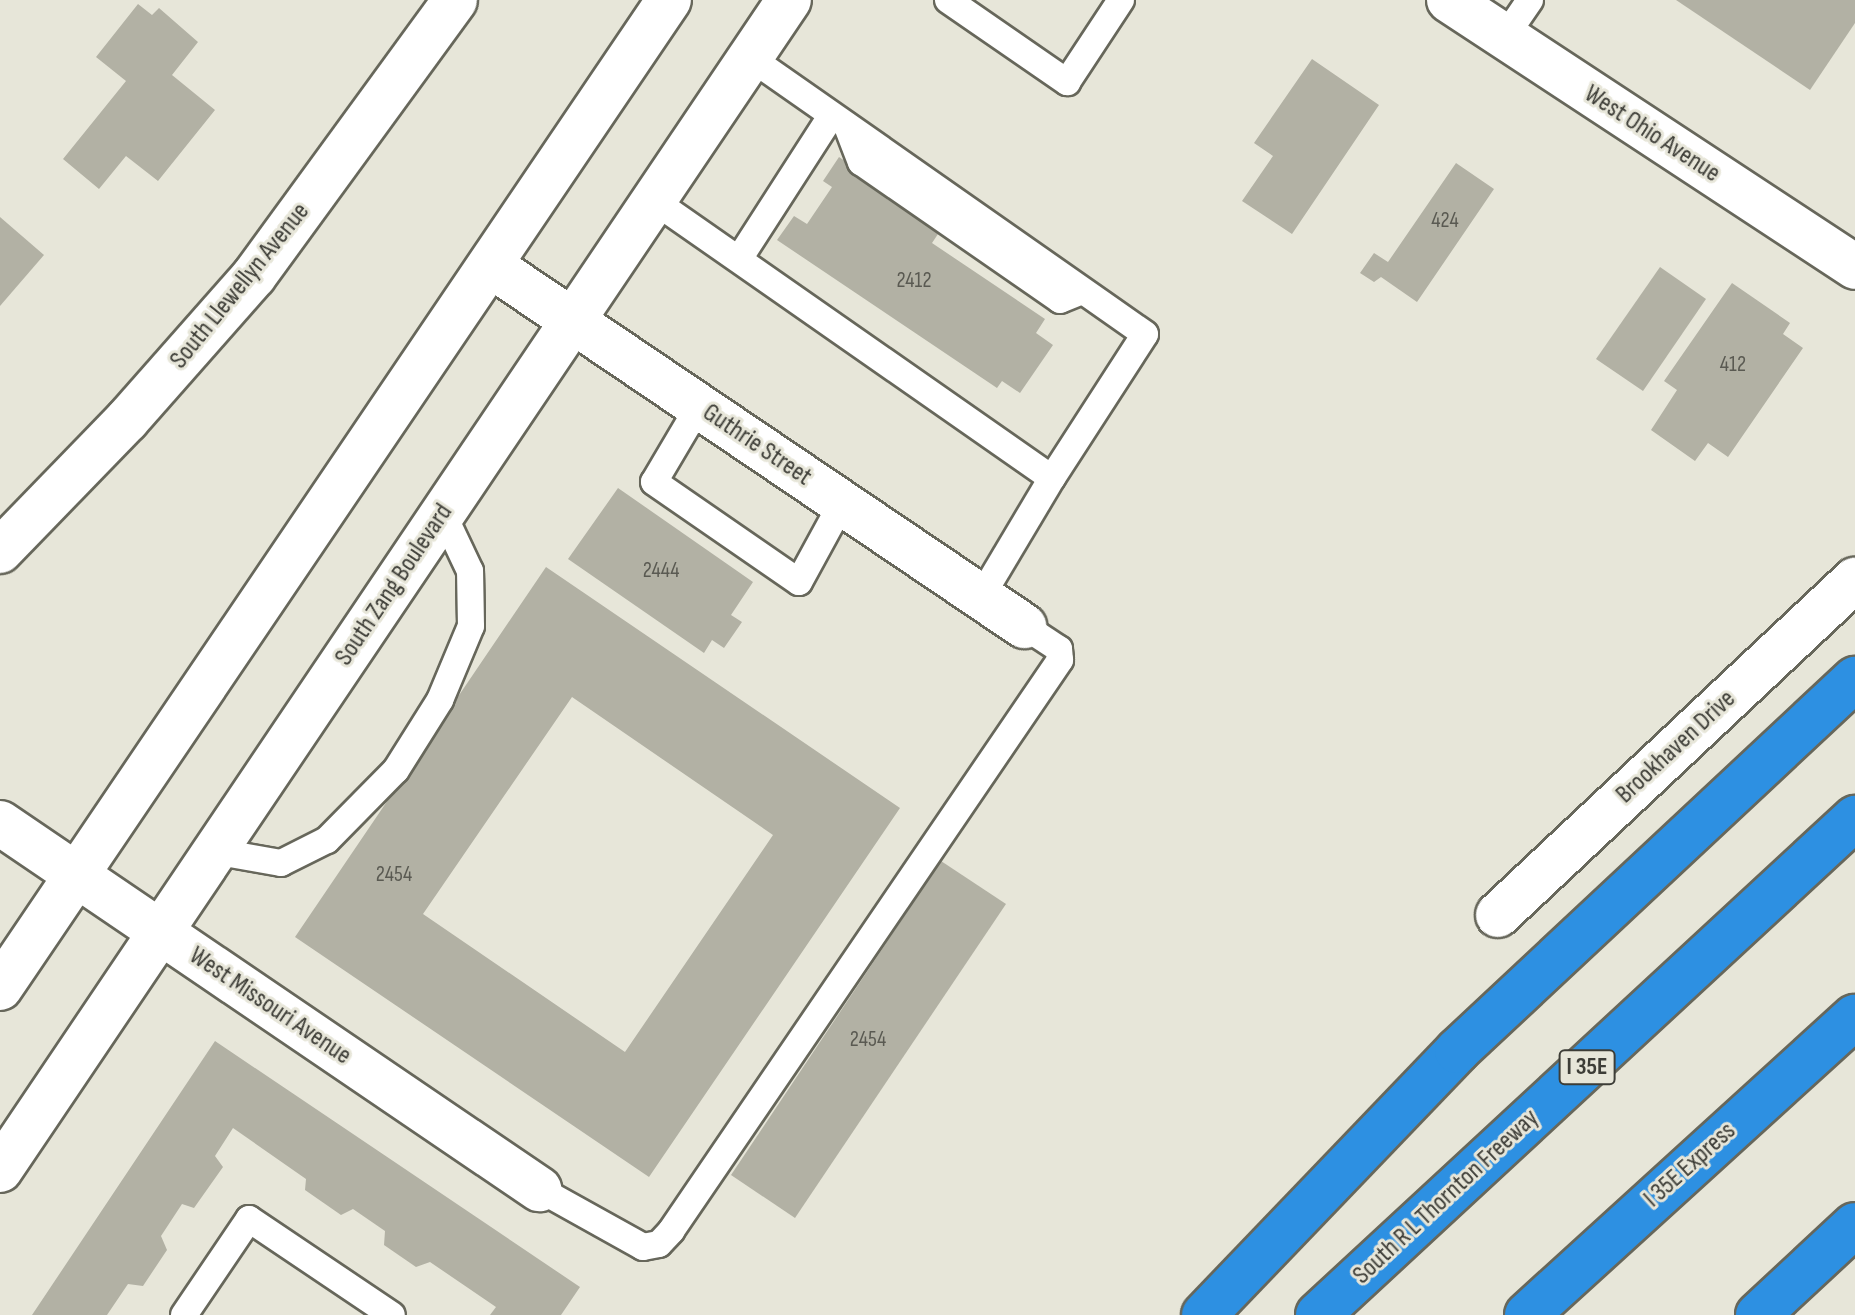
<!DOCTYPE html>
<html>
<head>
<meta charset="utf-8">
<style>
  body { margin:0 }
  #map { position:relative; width:1855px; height:1315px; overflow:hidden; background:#e7e6d9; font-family:"Sofia Sans Condensed",sans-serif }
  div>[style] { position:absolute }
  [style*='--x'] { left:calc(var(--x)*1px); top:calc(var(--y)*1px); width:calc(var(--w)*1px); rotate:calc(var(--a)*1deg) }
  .building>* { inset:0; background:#b2b1a4 }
  .roads { filter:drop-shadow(2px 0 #67675b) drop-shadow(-2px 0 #67675b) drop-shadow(0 2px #67675b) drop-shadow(0 -2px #67675b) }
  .service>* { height:26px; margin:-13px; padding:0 13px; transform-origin:13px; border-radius:13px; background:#fff }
  .minor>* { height:44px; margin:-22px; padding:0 22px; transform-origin:22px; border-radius:22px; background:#fff }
  .tertiary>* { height:44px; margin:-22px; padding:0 22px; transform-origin:22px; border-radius:22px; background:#fff }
  .motorway>* { height:44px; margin:-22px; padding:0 22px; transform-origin:22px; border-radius:22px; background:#2d90e2 }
  span { translate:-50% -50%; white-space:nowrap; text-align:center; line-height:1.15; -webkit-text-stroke:6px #e7e6d9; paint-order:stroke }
  .number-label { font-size:22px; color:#5a5a52 }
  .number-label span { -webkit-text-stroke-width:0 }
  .shield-label span { padding:2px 6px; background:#e7e6d9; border:2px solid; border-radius:6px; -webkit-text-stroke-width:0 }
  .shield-label { font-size:24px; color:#3d3d37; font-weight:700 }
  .street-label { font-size:26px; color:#3d3d37 }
</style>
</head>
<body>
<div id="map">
  <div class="building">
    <i style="clip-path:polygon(1676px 0,1855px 0,1855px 23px,1810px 90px)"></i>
    <i style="clip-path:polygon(138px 4px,152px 15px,159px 8px,198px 42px,172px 75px,215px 110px,158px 181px,126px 156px,99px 189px,63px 159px,126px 81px,96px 57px)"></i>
    <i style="clip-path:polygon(1312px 59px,1379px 105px,1292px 234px,1242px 201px,1273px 156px,1254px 143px)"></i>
    <i style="clip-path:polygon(839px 157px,919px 211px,940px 231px,932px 243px,1045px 319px,1036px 333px,1053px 345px,1020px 393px,1002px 381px,997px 388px,777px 240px,794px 216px,807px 224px,832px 187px,823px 181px)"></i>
    <i style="clip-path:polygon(1456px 163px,1494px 189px,1417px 302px,1381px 277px,1374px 282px,1360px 273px,1374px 253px,1388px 262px)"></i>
    <i style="clip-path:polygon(0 217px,44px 255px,0 306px)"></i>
    <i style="clip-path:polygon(1660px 267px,1706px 299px,1643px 391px,1596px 359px)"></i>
    <i style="clip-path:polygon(1732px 283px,1790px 323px,1783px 334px,1803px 348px,1728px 457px,1708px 443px,1695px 461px,1651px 430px,1677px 390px,1664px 381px)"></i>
    <i style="clip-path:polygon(618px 488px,753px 582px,731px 615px,742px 622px,724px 648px,712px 640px,704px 653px,568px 559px)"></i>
    <i style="clip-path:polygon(evenodd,546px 567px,900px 808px,649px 1177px,295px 937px,546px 567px,572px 697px,773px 835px,625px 1052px,423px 914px,572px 697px)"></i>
    <i style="clip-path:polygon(941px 861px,1006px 904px,795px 1218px,731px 1175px)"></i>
    <i style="clip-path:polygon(215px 1041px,580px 1287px,561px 1315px,490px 1315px,496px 1307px,430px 1262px,416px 1267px,384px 1245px,385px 1231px,353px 1209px,341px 1215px,305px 1190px,306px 1179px,233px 1128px,215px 1156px,223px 1167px,194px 1208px,182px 1204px,161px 1236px,167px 1250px,143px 1286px,128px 1284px,107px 1315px,32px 1315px)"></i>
  </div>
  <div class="roads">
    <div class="service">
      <i style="--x:948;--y:0;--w:145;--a:34.6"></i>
      <i style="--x:1067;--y:82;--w:98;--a:-56.6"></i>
      <i style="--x:1504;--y:38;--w:46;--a:-55.6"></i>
      <i style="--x:847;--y:126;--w:39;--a:69"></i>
      <i style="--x:861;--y:162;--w:242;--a:34.7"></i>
      <i style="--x:1060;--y:300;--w:24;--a:-22"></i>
      <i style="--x:653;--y:200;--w:486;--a:34.9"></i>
      <i style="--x:1052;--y:478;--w:171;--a:-57.1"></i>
      <i style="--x:1145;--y:334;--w:482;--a:-145"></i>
      <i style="--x:739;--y:259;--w:170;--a:-57.2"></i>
      <i style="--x:699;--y:406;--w:88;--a:120.6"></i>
      <i style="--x:654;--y:482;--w:176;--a:34.6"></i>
      <i style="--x:799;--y:582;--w:90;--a:-61.4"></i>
      <i style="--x:981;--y:597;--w:139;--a:-59.2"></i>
      <i style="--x:213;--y:851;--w:69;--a:10"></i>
      <i style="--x:281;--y:863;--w:51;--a:-26.6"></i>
      <i style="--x:327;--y:840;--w:98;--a:-45.4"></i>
      <i style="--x:396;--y:770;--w:83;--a:-57.8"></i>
      <i style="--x:440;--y:700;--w:80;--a:-67.3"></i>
      <i style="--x:471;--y:626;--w:55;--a:-91"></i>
      <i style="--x:470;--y:571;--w:63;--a:-115.3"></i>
      <i style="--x:539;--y:1189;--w:119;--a:29.1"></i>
      <i style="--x:643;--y:1247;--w:16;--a:-11"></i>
      <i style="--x:659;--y:1244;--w:18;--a:-47"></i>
      <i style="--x:671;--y:1231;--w:691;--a:-55.73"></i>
      <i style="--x:1060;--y:660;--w:11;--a:-95"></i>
      <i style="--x:1059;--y:649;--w:42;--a:-146.7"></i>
      <i style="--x:184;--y:1315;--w:116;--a:-55.9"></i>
      <i style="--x:249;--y:1219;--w:172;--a:33.9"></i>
    </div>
    <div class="minor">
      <i style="--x:1449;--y:0;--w:486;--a:33.3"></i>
      <i style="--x:490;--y:265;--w:645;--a:34.06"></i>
      <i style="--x:0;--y:551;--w:182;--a:-45.9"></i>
      <i style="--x:127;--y:420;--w:192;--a:-48.6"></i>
      <i style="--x:254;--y:276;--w:341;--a:-53.9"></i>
      <i style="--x:0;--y:823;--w:652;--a:34.18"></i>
      <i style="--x:1498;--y:915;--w:490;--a:-43.2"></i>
    </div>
    <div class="tertiary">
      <i style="--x:0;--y:988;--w:1193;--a:-55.9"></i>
      <i style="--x:0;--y:1170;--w:1411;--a:-56.01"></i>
    </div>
    <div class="motorway">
      <i style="--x:1204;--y:1315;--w:366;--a:-46.2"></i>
      <i style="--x:1457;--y:1051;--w:545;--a:-43.07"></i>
      <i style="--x:1318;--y:1315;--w:732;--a:-42.78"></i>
      <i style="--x:1527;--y:1315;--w:443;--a:-42.3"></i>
      <i style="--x:1758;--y:1315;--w:132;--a:-42.9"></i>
    </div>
  </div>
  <div class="number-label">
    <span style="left:1445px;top:221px">424</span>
    <span style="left:914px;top:281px">2412</span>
    <span style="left:1733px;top:365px">412</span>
    <span style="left:661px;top:571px">2444</span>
    <span style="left:394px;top:875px">2454</span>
    <span style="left:868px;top:1040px">2454</span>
  </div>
  <div class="shield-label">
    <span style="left:1587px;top:1067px">I 35E</span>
  </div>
  <div class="street-label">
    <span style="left:1652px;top:134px;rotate:33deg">West Ohio Avenue</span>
    <span style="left:240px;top:286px;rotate:-51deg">South Llewellyn Avenue</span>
    <span style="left:757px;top:445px;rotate:34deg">Guthrie Street</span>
    <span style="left:394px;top:585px;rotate:-56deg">South Zang Boulevard</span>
    <span style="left:1676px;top:747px;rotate:-43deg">Brookhaven Drive</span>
    <span style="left:270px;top:1006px;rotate:34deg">West Missouri Avenue</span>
    <span style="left:1690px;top:1165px;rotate:-42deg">I 35E Express</span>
    <span style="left:1446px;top:1197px;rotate:-43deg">South R L Thornton Freeway</span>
  </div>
</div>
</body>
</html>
